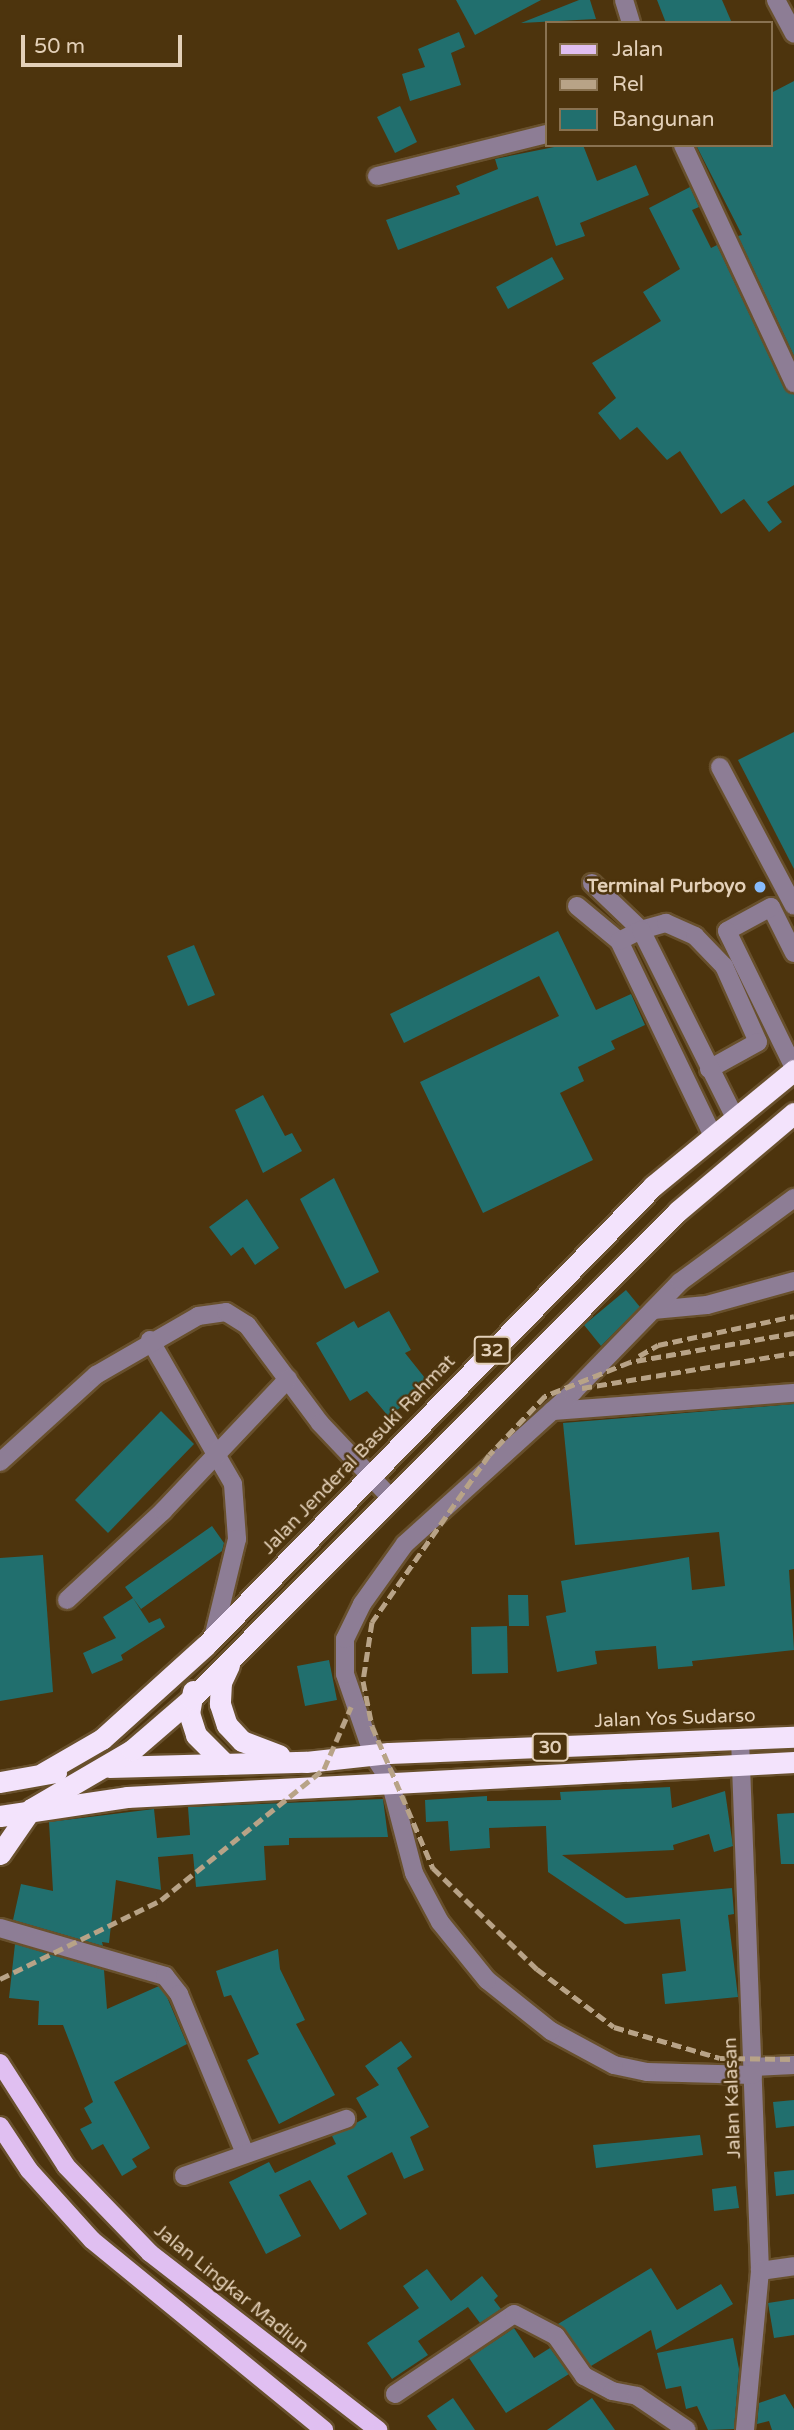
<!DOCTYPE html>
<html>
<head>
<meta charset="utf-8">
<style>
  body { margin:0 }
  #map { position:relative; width:794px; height:2430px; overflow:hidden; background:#4d340d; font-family:"Varela Round",sans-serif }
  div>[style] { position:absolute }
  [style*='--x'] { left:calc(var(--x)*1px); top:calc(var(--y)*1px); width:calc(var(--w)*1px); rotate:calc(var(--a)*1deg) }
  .building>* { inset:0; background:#216f6e }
  .roads { filter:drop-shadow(2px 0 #68502c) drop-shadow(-2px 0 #68502c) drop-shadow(0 2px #68502c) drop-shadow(0 -2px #68502c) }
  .minor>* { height:18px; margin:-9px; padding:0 9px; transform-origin:9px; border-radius:9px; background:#8d7d95 }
  .major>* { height:18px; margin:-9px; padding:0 9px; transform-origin:9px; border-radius:9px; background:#e0bff1 }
  .highway>* { height:21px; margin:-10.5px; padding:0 10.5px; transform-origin:10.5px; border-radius:10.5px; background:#f3e3fc }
  .rail>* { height:5px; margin-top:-2.5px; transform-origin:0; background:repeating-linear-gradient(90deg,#b8a387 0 10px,transparent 0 15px) }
  .dots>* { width:19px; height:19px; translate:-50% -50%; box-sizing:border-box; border:4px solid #4d340d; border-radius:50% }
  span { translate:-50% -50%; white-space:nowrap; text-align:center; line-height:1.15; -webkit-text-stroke:5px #4d340d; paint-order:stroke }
  .shield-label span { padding:2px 5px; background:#4d340d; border:2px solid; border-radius:5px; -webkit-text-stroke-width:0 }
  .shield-label { font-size:18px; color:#e3d0b8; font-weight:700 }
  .poi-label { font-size:19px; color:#e3d0b8; font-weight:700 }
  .right { translate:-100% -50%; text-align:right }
  .street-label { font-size:19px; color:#e3d0b8 }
  .legend { position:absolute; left:545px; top:21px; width:228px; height:126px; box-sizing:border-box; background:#4d340d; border:2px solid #897251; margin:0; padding:9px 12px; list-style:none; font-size:21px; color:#e3d0b8 }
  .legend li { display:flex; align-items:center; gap:14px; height:35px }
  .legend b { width:35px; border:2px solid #897251 }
  .scale { position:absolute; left:21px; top:35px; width:161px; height:32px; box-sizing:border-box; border:4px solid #e3d0b8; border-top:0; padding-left:9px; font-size:21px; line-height:24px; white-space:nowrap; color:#e3d0b8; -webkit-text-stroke:5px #4d340d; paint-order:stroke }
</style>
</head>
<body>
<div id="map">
  <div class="building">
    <i style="clip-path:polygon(456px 0,541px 0,475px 35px)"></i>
    <i style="clip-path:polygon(579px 0,590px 0,596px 19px,521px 23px)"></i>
    <i style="clip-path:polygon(657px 0,722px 0,732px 23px,666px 23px)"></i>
    <i style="clip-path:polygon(459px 32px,465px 47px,451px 53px,461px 85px,410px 101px,402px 74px,425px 67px,418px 49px)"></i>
    <i style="clip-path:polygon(794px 81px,794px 356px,738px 236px,742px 235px,696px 145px,771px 145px,771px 93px)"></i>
    <i style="clip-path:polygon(400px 106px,417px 142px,395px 153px,377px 117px)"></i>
    <i style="clip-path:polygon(564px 145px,583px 145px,597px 181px,636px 165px,649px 195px,580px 223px,585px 236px,556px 246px,538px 196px,398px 250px,386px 220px,460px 194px,456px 186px,498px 169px,495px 159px)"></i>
    <i style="clip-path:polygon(690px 187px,699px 207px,692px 210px,711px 248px,717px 245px,784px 388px,794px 394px,794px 485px,767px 502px,782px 522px,769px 532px,744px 499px,721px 514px,680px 451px,667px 460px,637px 427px,620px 440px,598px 413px,616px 398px,592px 363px,661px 321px,643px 292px,680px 269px,649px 208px)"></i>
    <i style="clip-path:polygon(552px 257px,564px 279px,508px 309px,496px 287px)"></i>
    <i style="clip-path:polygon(794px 732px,794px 869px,738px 760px)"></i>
    <i style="clip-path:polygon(558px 931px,596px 1010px,631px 994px,645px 1025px,611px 1041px,615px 1049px,578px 1067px,584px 1081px,560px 1093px,593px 1160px,483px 1213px,420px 1082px,559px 1016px,539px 976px,404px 1043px,390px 1014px)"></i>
    <i style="clip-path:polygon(194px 945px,215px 995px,188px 1006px,167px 956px)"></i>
    <i style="clip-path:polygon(263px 1095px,285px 1136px,292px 1133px,302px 1151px,263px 1173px,235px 1110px)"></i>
    <i style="clip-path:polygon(334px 1178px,379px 1272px,345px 1289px,300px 1199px)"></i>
    <i style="clip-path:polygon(247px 1199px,279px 1248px,255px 1265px,243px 1247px,231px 1256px,209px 1227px)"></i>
    <i style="clip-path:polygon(626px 1290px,640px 1307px,601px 1346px,584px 1325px)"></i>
    <i style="clip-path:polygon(389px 1311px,411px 1350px,405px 1353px,429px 1383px,389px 1417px,367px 1391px,350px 1401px,316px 1343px,354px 1321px,358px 1328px)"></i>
    <i style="clip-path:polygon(794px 1404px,794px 1569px,789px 1570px,794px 1650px,692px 1661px,693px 1666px,658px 1669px,656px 1646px,595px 1651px,597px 1664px,557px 1672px,546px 1616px,566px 1612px,561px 1581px,689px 1557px,692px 1590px,725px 1586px,719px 1532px,575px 1545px,563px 1423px)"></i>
    <i style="clip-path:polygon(161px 1411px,194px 1444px,108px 1533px,75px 1500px)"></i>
    <i style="clip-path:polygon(212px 1526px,224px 1543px,222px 1551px,141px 1609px,133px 1598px,149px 1623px,160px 1618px,165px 1627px,121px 1655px,123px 1660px,92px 1674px,83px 1653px,116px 1638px,103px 1617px,133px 1598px,125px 1587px)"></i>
    <i style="clip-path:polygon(43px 1555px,53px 1692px,0 1701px,0 1558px)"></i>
    <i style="clip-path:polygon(508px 1595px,528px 1595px,529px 1626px,509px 1626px)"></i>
    <i style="clip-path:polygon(507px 1626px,508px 1673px,472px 1674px,471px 1627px)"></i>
    <i style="clip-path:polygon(329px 1660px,337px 1700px,305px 1706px,297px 1666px)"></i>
    <i style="clip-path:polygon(670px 1787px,672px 1808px,725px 1791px,733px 1846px,714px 1852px,709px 1834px,673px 1845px,674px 1850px,562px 1855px,626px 1898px,732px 1888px,734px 1914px,728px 1915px,738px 1997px,665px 2004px,662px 1974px,686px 1971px,680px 1919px,625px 1924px,548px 1872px,546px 1826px,489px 1828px,490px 1848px,450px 1851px,448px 1821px,426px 1822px,425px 1800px,487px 1796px,487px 1801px,561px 1800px,560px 1792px)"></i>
    <i style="clip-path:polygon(383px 1799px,388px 1837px,289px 1838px,289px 1845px,264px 1846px,266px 1880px,196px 1887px,193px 1854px,158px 1857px,161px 1890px,116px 1880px,109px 1943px,102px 1942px,103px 1946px,13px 1920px,21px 1884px,53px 1891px,49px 1822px,154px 1809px,157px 1838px,190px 1835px,188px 1807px)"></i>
    <i style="clip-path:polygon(794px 1813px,794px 1864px,781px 1864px,777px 1814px)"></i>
    <i style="clip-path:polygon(15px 1944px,104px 1970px,107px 2009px,159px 1986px,167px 1997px,187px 2044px,114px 2082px,150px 2148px,132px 2159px,137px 2167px,122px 2176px,103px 2144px,92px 2150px,80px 2129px,92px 2123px,84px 2108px,93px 2102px,63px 2025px,38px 2025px,39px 2001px,9px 1998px)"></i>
    <i style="clip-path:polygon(278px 1949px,280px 1969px,305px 2020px,296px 2024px,335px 2095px,279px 2124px,247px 2060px,259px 2054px,231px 1995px,224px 1997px,216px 1971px)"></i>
    <i style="clip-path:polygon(401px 2041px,412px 2057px,397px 2068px,429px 2127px,410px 2137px,424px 2170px,404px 2179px,392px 2152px,347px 2176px,367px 2214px,340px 2230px,310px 2180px,279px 2195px,301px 2236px,266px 2254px,229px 2182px,269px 2162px,275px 2173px,336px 2144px,332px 2136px,367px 2117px,356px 2098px,379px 2085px,365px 2066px)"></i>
    <i style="clip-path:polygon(794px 2100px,794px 2126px,776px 2128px,773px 2102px)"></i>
    <i style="clip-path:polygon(700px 2135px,703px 2155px,596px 2168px,593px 2145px)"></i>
    <i style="clip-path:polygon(794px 2170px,794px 2194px,776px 2196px,774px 2172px)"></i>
    <i style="clip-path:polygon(736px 2186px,739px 2208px,714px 2211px,712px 2189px)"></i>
    <i style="clip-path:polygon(651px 2268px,677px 2310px,721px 2284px,733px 2304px,656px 2350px,651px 2330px,591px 2366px,558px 2324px)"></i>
    <i style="clip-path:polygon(427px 2269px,451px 2301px,482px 2276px,498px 2296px,494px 2300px,501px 2309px,480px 2323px,468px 2307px,418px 2341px,428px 2355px,392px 2379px,367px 2343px,419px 2308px,403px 2286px)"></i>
    <i style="clip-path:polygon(794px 2299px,794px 2335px,774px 2338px,768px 2303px)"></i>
    <i style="clip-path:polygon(514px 2328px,534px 2358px,550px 2348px,569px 2374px,506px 2413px,469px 2358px)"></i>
    <i style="clip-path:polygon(733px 2338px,739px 2369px,734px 2429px,708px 2430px,697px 2406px,686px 2409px,681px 2386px,666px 2389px,657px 2353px)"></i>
    <i style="clip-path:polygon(785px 2394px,794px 2409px,794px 2430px,772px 2430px,769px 2421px,757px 2424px,759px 2403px)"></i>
    <i style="clip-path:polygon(453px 2398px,475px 2430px,437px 2430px,427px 2416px)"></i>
    <i style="clip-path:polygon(592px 2398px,615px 2430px,547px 2430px)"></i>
  </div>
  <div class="roads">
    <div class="minor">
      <i style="--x:624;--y:0;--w:24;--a:73"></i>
      <i style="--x:776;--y:0;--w:38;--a:62"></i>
      <i style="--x:683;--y:145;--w:263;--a:65"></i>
      <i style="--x:377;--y:176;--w:175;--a:-13.9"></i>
      <i style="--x:720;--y:767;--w:157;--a:62"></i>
      <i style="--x:592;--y:883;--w:68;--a:43.8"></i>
      <i style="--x:641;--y:930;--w:26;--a:-16"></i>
      <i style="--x:666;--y:923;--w:32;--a:24"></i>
      <i style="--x:695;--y:936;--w:42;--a:46"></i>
      <i style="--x:724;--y:966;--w:83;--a:65.9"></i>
      <i style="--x:758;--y:1042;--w:56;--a:151.1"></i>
      <i style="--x:577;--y:906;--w:55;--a:39.8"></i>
      <i style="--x:794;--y:953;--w:51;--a:-116.6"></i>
      <i style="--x:771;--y:907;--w:50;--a:151.4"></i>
      <i style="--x:727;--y:931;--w:153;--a:63.9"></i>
      <i style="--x:713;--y:1136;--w:216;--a:-115.7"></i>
      <i style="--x:619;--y:941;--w:25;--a:-27"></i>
      <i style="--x:641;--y:930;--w:210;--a:63.4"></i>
      <i style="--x:653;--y:1310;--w:54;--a:-5.3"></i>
      <i style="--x:707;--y:1305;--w:90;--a:-15.4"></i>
      <i style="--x:150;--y:1340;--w:166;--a:60"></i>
      <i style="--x:233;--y:1484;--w:55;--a:85.8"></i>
      <i style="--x:237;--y:1539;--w:102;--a:103.6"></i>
      <i style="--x:552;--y:1411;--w:243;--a:-4.3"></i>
      <i style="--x:0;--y:1462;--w:130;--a:-42.2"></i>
      <i style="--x:96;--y:1375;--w:118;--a:-30"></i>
      <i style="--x:198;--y:1316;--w:28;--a:-8"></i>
      <i style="--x:226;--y:1312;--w:25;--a:32"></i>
      <i style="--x:247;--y:1325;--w:122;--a:53.3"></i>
      <i style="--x:320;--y:1423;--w:102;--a:46.6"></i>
      <i style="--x:67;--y:1600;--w:131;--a:-42.8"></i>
      <i style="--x:163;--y:1511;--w:182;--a:-46.6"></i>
      <i style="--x:740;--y:1739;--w:532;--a:87.85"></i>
      <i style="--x:760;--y:2271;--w:160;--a:95.4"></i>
      <i style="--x:0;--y:1928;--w:172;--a:16.2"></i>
      <i style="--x:165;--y:1976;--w:23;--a:52"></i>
      <i style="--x:179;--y:1994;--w:170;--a:67.5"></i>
      <i style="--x:753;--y:2067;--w:41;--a:-2.8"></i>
      <i style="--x:753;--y:2075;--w:106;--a:-178.4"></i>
      <i style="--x:647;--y:2072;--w:34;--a:-168"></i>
      <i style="--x:614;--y:2065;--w:72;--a:-151.6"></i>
      <i style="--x:551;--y:2031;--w:82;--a:-141.4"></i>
      <i style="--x:487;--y:1980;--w:75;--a:-129"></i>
      <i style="--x:440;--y:1922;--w:55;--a:-118"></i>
      <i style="--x:414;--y:1873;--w:95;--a:-104.6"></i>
      <i style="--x:390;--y:1781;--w:31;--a:-123"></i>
      <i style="--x:373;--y:1755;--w:86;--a:-109.1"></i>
      <i style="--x:345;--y:1674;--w:35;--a:-90"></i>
      <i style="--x:345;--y:1639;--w:39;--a:-64"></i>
      <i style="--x:362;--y:1604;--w:74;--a:-54.4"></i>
      <i style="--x:405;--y:1544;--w:227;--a:-42.1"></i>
      <i style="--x:573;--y:1392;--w:153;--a:-45.8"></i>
      <i style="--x:680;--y:1282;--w:142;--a:-36.4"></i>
      <i style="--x:184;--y:2176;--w:172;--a:-19.4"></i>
      <i style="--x:760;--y:2271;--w:34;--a:-8"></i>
      <i style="--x:395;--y:2394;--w:143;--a:-33.9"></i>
      <i style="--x:514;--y:2314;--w:47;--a:27.6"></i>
      <i style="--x:556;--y:2336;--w:49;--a:55"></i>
      <i style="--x:584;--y:2376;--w:32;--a:28"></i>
      <i style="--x:612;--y:2391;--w:25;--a:11"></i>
      <i style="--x:637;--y:2396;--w:60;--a:34.2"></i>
    </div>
    <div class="major">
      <i style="--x:0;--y:2063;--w:122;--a:57.3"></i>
      <i style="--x:66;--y:2166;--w:121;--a:46"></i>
      <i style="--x:150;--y:2253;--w:289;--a:37.8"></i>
      <i style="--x:0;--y:2126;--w:53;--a:56.6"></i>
      <i style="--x:29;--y:2170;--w:94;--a:48"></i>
      <i style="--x:92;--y:2240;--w:300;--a:39.3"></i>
    </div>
    <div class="highway">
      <i style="--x:229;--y:1665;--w:19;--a:115"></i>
      <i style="--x:221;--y:1682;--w:22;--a:93"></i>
      <i style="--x:220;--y:1704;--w:22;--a:72"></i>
      <i style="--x:227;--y:1725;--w:22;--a:47"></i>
      <i style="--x:242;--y:1741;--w:40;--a:21"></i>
      <i style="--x:193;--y:1691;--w:22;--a:100"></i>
      <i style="--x:189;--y:1713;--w:23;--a:72"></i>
      <i style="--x:196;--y:1735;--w:41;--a:45"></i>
      <i style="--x:109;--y:1767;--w:197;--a:-1.5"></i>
      <i style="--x:306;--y:1762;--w:83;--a:-6.2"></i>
      <i style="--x:389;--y:1753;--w:405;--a:-2.3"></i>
      <i style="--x:43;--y:1773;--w:68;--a:-30"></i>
      <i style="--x:102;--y:1739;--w:140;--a:-42.1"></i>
      <i style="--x:206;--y:1645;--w:641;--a:-45.76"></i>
      <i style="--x:653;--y:1186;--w:183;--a:-39.4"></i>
      <i style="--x:0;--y:1782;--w:57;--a:-10.1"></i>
      <i style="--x:0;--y:1816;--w:128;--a:-8.5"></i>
      <i style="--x:127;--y:1797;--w:668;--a:-3"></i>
      <i style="--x:0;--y:1854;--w:55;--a:-55.4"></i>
      <i style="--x:31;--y:1809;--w:117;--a:-30.3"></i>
      <i style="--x:132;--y:1750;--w:78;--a:-40.8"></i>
      <i style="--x:191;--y:1699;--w:689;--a:-45.06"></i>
      <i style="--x:678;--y:1211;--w:152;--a:-40.2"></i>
    </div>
  </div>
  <div class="rail">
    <i style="--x:794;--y:1333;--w:167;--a:170"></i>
    <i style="--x:630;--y:1362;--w:92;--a:158.2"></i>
    <i style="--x:545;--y:1396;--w:81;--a:133.5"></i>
    <i style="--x:489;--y:1455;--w:204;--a:125"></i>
    <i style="--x:372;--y:1622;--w:60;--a:98.7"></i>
    <i style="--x:363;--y:1681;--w:46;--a:78.7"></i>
    <i style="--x:372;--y:1726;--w:155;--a:66.8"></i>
    <i style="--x:433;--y:1868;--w:145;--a:44.2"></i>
    <i style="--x:537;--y:1969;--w:96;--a:37"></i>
    <i style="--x:614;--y:2027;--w:110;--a:16.3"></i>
    <i style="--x:720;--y:2058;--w:74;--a:0.8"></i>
    <i style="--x:639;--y:1356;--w:22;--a:-30"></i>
    <i style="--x:658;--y:1345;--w:139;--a:-12"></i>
    <i style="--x:582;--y:1388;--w:215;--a:-9.4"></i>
    <i style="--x:0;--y:1979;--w:179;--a:-26.1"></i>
    <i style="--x:161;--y:1900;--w:209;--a:-38.8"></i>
    <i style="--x:324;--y:1769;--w:68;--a:-66.5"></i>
  </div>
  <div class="dots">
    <i style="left:760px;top:887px;background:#87bbfb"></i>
  </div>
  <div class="shield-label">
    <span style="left:492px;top:1350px">32</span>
    <span style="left:550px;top:1747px">30</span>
  </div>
  <div class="poi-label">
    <span class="right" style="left:746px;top:887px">Terminal Purboyo</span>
  </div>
  <div class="street-label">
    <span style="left:359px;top:1455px;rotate:-46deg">Jalan Jenderal Basuki Rahmat</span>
    <span style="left:675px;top:1719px;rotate:-2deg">Jalan Yos Sudarso</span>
    <span style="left:733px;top:2098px;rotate:-92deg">Jalan Kalasan</span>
    <span style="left:231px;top:2289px;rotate:39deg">Jalan Lingkar Madiun</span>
  </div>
  <ul class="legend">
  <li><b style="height:9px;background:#e0bff1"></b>Jalan</li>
  <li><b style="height:9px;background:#b8a387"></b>Rel</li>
  <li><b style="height:19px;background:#216f6e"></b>Bangunan</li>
  </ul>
  <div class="scale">50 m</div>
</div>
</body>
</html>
